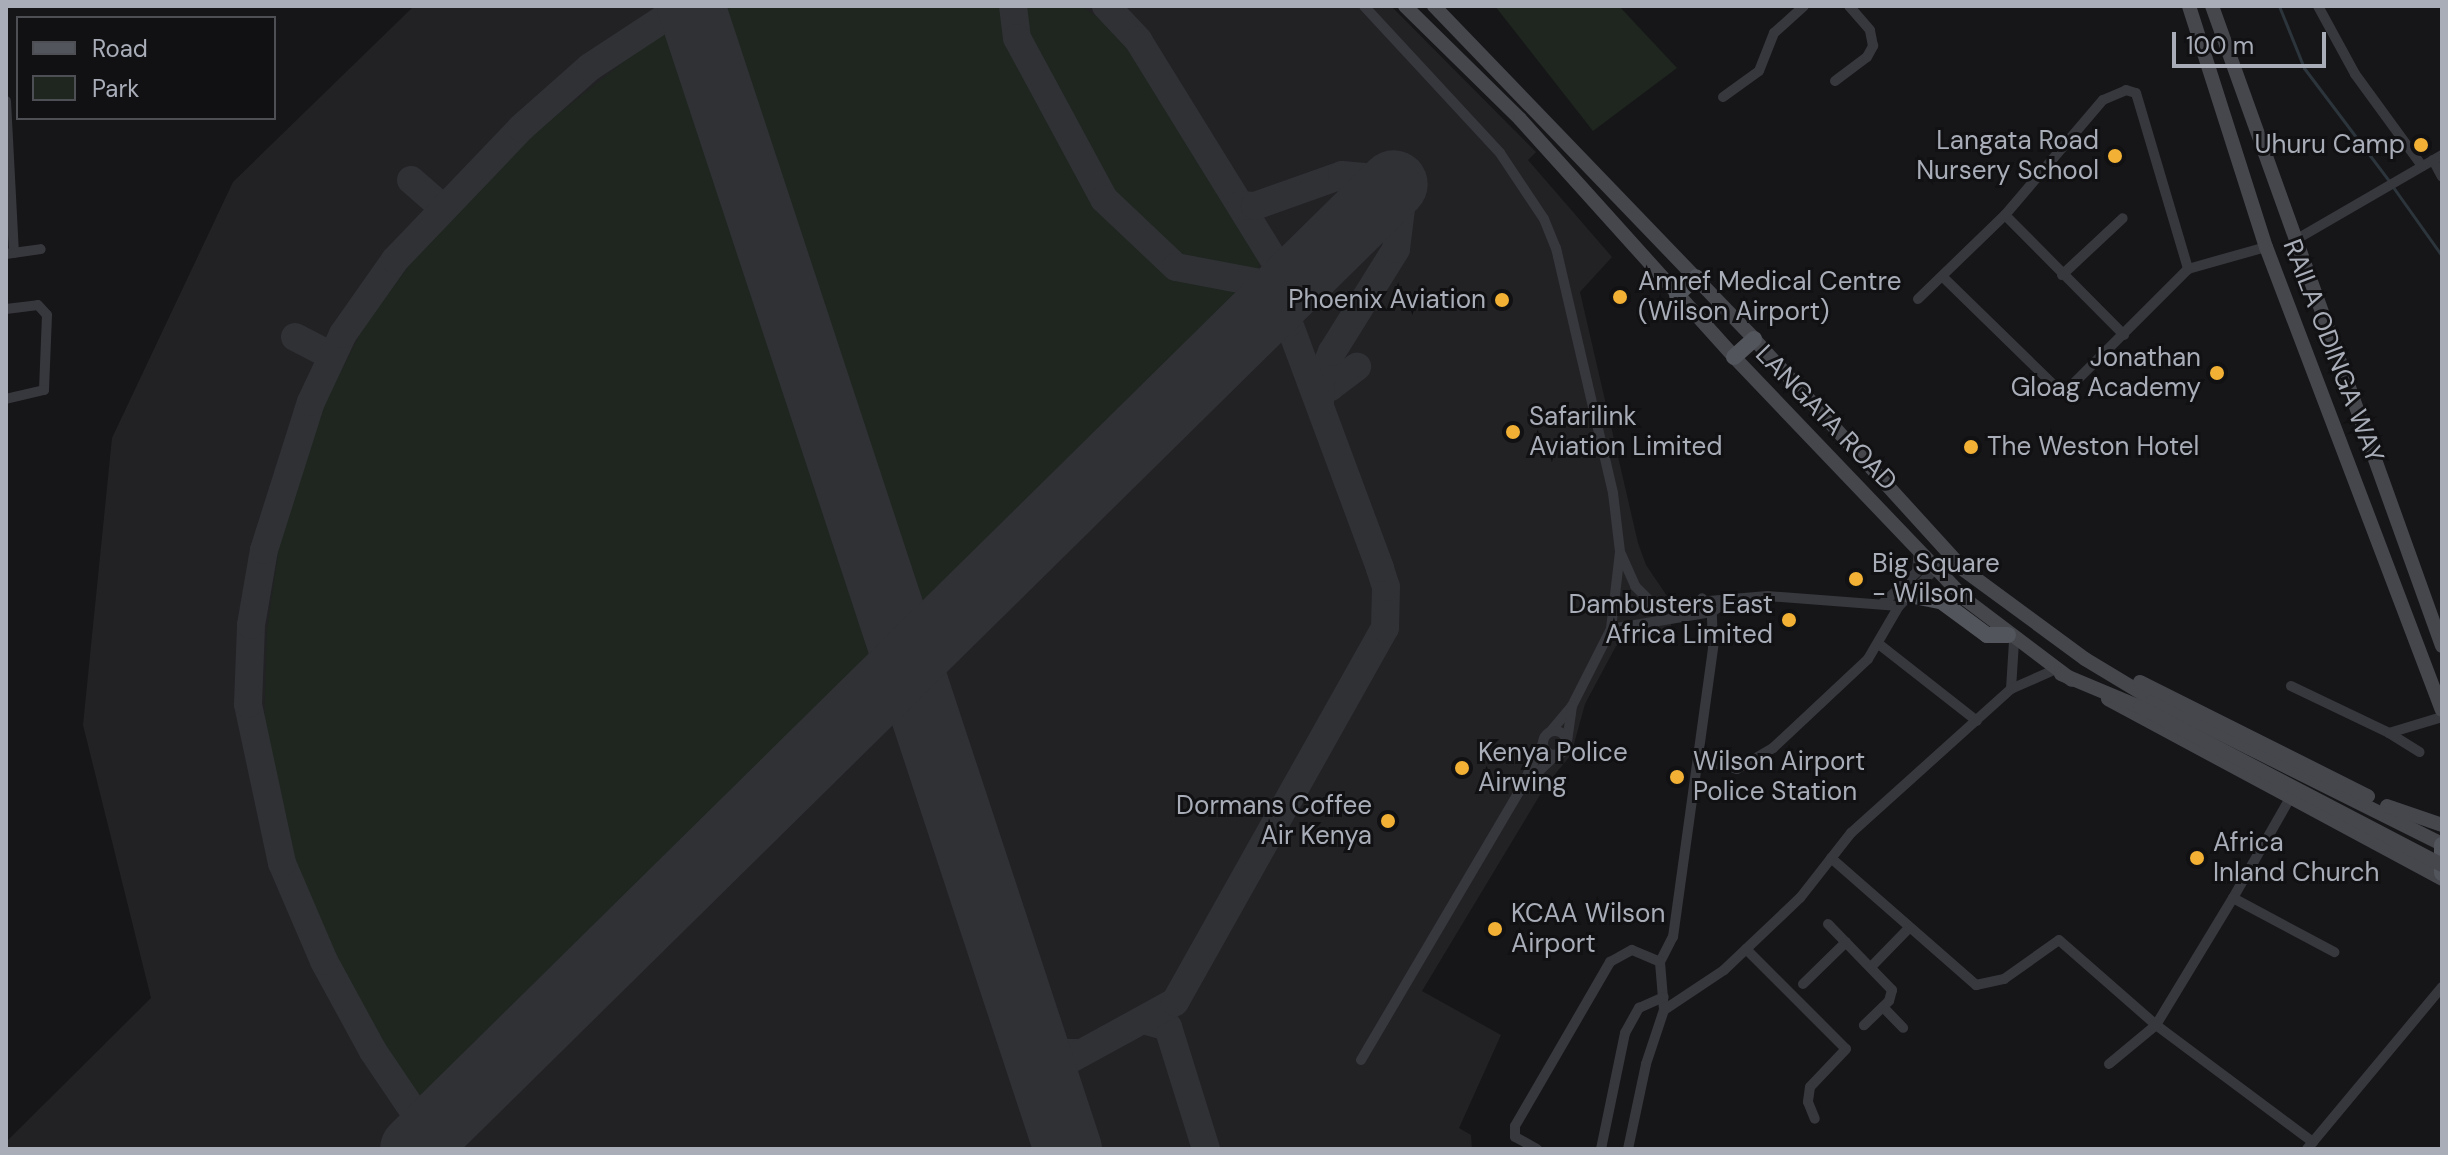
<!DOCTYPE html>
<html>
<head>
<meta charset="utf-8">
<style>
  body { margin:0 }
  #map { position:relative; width:2448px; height:1155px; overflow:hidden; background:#161618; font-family:"DM Sans",sans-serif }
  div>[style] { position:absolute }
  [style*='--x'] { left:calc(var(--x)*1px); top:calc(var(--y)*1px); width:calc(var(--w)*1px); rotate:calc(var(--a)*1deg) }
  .built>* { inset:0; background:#222225 }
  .green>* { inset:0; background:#1e261f }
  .stream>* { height:3px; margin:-1.5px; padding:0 1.5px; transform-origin:1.5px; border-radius:1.5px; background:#2c353c }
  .taxiway>* { height:28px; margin:-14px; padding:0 14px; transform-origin:14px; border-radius:14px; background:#303135 }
  .runway>* { height:68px; margin:-34px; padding:0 34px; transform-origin:34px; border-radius:34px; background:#303135 }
  .minor>* { height:10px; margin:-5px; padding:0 5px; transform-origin:5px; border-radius:5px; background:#37383d }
  .minor>.ring { margin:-5px; padding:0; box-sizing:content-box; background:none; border:10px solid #37383d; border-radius:50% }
  .secondary>* { height:14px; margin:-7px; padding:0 7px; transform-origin:7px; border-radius:7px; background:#45474d }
  .primary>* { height:16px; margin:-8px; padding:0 8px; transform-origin:8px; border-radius:8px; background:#53555c }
  .secondary-bridge>* { height:14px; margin:-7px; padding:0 7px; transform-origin:7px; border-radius:7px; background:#45474d }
  .dots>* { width:22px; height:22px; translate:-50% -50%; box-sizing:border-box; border:4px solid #111113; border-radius:50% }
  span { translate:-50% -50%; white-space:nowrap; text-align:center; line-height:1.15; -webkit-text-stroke:6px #111113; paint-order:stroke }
  .poi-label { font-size:26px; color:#a8adb8 }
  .right { translate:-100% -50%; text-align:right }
  .left { translate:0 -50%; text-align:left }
  .street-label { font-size:26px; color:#a8adb8 }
  .frame { position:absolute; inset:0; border:8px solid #a8adb8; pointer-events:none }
  .legend { position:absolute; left:16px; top:16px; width:260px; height:104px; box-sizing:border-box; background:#111113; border:2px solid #4d4f55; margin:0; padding:10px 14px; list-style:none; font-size:24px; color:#a8adb8 }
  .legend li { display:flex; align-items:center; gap:16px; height:40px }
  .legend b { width:40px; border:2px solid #4d4f55 }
  .scale { position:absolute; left:2172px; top:32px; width:154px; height:36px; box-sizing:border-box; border:4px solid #a8adb8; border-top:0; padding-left:10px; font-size:24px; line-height:28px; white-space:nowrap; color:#a8adb8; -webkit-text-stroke:6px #111113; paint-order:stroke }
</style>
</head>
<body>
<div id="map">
  <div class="built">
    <i style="clip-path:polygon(414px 6px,1391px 6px,1536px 152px,1528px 160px,1612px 257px,1580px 292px,1638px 543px,1646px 565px,1667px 596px,1672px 631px,1616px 646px,1585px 704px,1571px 755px,1546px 785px,1422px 991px,1501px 1035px,1459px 1128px,1471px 1135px,1472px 1149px,6px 1149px,6px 1142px,151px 998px,83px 725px,112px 438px,233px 182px)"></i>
  </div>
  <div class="green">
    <i style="clip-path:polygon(720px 6px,1081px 6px,1115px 29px,1260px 260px,1255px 288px,928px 604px,911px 605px,908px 599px,725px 50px,715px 13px)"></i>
    <i style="clip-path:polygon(1495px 6px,1619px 6px,1677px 68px,1593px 131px)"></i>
    <i style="clip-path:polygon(675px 21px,875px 653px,431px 1095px,419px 1096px,405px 1087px,363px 1017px,303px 883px,277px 809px,264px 726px,267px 631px,282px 526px,315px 422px,363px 328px,419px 252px,493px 166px)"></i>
  </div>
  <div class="stream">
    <i style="--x:2279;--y:6;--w:67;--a:68"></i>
    <i style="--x:2304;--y:68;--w:141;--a:53"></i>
    <i style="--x:2393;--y:187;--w:85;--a:54.6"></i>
  </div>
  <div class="taxiway">
    <i style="--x:692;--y:6;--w:21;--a:76"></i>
    <i style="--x:1013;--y:6;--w:32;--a:83"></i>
    <i style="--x:1017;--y:38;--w:183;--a:61.6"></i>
    <i style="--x:1104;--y:199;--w:99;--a:43.4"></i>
    <i style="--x:1176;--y:267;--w:102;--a:10.8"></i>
    <i style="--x:1106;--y:6;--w:47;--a:46.7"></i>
    <i style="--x:1138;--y:40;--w:268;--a:58.3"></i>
    <i style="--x:1279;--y:268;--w:35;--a:112"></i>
    <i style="--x:411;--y:180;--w:43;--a:41.2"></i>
    <i style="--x:1241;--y:205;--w:14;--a:4"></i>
    <i style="--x:1255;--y:206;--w:92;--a:-19.6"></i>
    <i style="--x:1342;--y:175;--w:34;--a:5"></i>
    <i style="--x:295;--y:337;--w:42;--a:27.2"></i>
    <i style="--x:1312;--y:379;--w:20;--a:24"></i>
    <i style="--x:1330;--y:387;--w:34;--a:-37"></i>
    <i style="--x:1320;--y:403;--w:23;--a:-88"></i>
    <i style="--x:1321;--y:380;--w:30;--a:-69"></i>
    <i style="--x:1332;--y:352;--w:121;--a:-58.1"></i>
    <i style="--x:1396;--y:249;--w:40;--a:-82.9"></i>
    <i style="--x:1147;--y:1021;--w:22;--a:16"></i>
    <i style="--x:1168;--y:1027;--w:128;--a:72.7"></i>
    <i style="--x:1032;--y:1038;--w:26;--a:36"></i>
    <i style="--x:1053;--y:1053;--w:26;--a:0"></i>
    <i style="--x:1047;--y:1086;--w:23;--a:-61"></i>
    <i style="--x:1058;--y:1066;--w:133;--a:-28.7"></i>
    <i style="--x:1175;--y:1002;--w:429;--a:-60.7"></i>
    <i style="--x:1385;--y:628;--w:41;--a:-88.6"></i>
    <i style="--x:1386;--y:587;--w:20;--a:-108"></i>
    <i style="--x:1380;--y:568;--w:261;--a:-110.4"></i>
    <i style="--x:1289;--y:323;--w:14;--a:-150"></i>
    <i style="--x:1277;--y:316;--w:21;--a:169"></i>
    <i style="--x:429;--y:1134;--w:100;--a:-124"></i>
    <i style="--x:373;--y:1051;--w:102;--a:-118.6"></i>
    <i style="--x:324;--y:961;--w:107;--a:-113.2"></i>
    <i style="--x:282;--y:863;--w:163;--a:-102.1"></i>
    <i style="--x:248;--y:704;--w:79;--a:-87.8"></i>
    <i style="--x:251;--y:625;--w:76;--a:-80.2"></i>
    <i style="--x:264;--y:550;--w:155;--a:-72.4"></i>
    <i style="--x:311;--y:402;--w:75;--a:-64.8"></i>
    <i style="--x:343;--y:334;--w:90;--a:-54.9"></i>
    <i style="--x:395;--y:260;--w:182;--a:-46.3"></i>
    <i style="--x:521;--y:128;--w:92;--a:-41.5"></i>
    <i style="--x:590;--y:67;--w:111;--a:-33.3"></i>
  </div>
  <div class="runway">
    <i style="--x:691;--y:6;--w:1204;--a:71.75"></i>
    <i style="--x:414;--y:1149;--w:1375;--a:-44.56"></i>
  </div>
  <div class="minor">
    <i style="--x:1364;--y:6;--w:200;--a:47.2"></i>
    <i style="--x:1500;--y:153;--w:79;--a:56.3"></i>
    <i style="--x:1544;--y:219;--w:31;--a:68"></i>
    <i style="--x:1556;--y:248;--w:252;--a:76.9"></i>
    <i style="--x:1613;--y:493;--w:59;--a:83.2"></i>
    <i style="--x:1620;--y:552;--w:78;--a:96.7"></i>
    <i style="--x:1611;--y:629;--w:86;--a:116.9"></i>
    <i style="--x:2318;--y:6;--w:77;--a:61.4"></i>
    <i style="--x:2355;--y:74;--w:114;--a:53.9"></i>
    <i style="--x:1835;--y:81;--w:40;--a:-37"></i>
    <i style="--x:1867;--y:57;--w:13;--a:-61"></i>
    <i style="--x:1873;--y:46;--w:16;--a:-101"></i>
    <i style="--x:1870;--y:30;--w:32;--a:-131"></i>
    <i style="--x:1723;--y:97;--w:44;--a:-35.8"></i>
    <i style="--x:1759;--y:71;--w:41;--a:-68.5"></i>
    <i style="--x:1774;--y:33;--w:40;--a:-42"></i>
    <i style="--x:6;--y:101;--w:152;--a:87"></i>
    <i style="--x:2433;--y:160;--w:19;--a:62"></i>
    <i style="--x:2005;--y:215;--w:169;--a:45.2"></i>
    <i style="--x:2297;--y:239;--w:168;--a:-30.1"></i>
    <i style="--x:6;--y:254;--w:35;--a:-8"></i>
    <i style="--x:2062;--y:275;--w:83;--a:-43.1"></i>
    <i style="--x:1944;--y:278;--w:166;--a:44.3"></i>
    <i style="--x:2063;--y:394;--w:177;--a:-45"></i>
    <i style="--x:2188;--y:269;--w:81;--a:-15.8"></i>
    <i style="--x:1918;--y:299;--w:121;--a:-44"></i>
    <i style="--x:2005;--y:215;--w:151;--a:-49.6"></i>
    <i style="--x:2103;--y:100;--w:25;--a:-23"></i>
    <i style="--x:2126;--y:90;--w:10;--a:17"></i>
    <i style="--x:2136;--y:93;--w:184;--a:73.5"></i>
    <i style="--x:6;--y:309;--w:32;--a:-7"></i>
    <i style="--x:38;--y:305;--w:13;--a:48"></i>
    <i style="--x:47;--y:315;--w:75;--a:92.3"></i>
    <i style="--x:44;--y:390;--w:39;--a:167"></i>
    <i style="--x:1621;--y:554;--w:35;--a:66"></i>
    <i style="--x:1635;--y:586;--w:25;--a:45"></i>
    <i style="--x:1882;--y:604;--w:47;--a:-42.4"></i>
    <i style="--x:1917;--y:572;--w:21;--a:-85"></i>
    <i style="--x:1615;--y:609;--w:153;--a:-4.9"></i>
    <i style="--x:1767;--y:596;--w:132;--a:4.3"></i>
    <i style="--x:1611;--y:629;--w:102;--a:-9.6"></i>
    <i style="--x:1712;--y:612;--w:21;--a:-35"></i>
    <i style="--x:1880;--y:645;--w:123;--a:38.1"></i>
    <i style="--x:2291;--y:686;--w:109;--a:25.6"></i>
    <i style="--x:2389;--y:733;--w:55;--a:-16.8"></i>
    <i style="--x:2011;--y:689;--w:48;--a:-86.4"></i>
    <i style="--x:1551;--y:731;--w:33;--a:-50"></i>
    <i style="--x:1572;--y:706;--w:34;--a:98"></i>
    <i class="ring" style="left:1543px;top:731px;width:14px;height:14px"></i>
    <i style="--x:2389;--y:733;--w:36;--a:32"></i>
    <i style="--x:1543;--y:743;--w:50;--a:116.1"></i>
    <i style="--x:1521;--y:788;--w:50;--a:-43.4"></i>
    <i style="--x:1701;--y:760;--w:37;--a:14"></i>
    <i style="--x:1737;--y:769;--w:42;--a:-30.3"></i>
    <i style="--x:1773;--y:748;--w:130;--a:-43.1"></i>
    <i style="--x:1868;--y:659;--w:61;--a:-59.7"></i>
    <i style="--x:1899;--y:606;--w:53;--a:-45.8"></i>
    <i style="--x:1831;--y:858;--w:193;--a:41.2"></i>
    <i style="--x:1976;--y:985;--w:29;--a:-12"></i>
    <i style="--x:2004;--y:979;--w:67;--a:-35.3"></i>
    <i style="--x:2059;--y:940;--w:129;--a:41.2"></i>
    <i style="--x:2156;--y:1025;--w:196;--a:36.7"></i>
    <i style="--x:2233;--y:898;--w:115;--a:-60.3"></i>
    <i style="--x:1828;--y:924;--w:92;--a:45.9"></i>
    <i style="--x:1892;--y:990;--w:11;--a:105"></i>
    <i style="--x:1889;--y:1001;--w:35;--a:136"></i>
    <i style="--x:1746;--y:949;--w:141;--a:45"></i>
    <i style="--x:1846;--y:1049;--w:52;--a:133.5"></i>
    <i style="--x:1810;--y:1087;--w:15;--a:98"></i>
    <i style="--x:1808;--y:1102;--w:18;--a:68"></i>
    <i style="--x:1871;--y:967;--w:54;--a:-45.7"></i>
    <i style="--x:1803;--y:984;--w:60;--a:-44.3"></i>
    <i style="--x:1883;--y:1007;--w:29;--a:46"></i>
    <i style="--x:1664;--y:1010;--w:48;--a:-94.8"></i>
    <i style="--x:1660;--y:962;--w:28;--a:-63"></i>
    <i style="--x:1673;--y:937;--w:293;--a:-82.1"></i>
    <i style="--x:1713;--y:647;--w:35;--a:-92"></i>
    <i style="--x:1712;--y:612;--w:17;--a:-126"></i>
    <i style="--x:1361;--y:1060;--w:316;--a:-59.5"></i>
    <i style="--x:2109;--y:1064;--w:61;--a:-39.7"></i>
    <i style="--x:2156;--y:1025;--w:149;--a:-58.8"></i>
    <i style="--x:2233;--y:898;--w:115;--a:28.1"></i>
    <i style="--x:1537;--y:1149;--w:25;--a:-151"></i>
    <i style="--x:1515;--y:1137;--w:11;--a:-90"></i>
    <i style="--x:1515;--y:1126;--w:190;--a:-59.9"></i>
    <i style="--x:1610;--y:962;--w:25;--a:-29"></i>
    <i style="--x:1632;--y:950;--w:30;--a:23"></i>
    <i style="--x:1601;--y:1149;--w:118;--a:-78.3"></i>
    <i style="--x:1625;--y:1033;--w:29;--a:-61"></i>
    <i style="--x:1639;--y:1008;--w:27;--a:-24"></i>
    <i style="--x:1628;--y:1149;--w:87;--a:-78"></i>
    <i style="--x:1646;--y:1064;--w:57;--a:-71.6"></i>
    <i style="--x:1664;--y:1010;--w:72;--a:-33.7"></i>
    <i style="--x:1724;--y:970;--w:105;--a:-43.5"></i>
    <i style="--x:1800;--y:898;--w:83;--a:-51.9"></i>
    <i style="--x:1851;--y:833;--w:215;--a:-42"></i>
    <i style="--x:2011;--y:689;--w:47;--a:-23.8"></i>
    <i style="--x:2307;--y:1149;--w:211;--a:-50.2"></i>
  </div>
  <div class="secondary">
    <i style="--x:1405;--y:6;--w:161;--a:44.5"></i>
    <i style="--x:1520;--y:119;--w:320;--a:48"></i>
    <i style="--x:1734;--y:357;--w:335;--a:46.3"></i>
    <i style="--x:1965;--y:599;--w:134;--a:37.1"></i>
    <i style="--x:1434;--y:6;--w:462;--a:46.1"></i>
    <i style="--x:1754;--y:339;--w:312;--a:47.7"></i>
    <i style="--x:1964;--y:570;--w:150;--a:36.3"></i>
    <i style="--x:2085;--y:659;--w:79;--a:31.1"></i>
    <i style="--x:2153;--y:700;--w:323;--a:26.5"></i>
    <i style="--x:2189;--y:6;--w:253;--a:72.3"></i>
    <i style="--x:2266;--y:247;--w:495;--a:69.2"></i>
    <i style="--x:2212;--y:6;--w:680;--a:70.23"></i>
    <i style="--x:2140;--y:682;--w:255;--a:26.6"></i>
    <i style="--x:2108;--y:699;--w:379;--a:28.3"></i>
    <i style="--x:2387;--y:806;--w:58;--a:19.1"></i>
  </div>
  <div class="primary">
    <i style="--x:1677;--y:295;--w:26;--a:-43"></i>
    <i style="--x:1734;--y:357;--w:27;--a:-42"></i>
    <i style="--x:1909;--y:595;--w:33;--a:11"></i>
    <i style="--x:1941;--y:601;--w:57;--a:36.5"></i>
    <i style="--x:1987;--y:635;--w:21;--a:0"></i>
    <i style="--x:2442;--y:845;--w:28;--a:90"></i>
  </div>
  <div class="secondary-bridge">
    <i style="--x:2061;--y:674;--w:86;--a:22.7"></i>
    <i style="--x:2140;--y:707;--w:341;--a:27.6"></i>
  </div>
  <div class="dots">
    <i style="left:2421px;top:145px;background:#f2b134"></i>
    <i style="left:2115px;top:156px;background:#f2b134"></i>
    <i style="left:1620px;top:297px;background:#f2b134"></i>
    <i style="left:1502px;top:300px;background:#f2b134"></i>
    <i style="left:2217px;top:373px;background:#f2b134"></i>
    <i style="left:1513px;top:432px;background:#f2b134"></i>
    <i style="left:1971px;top:447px;background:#f2b134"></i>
    <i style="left:1856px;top:579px;background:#f2b134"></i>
    <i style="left:1789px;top:620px;background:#f2b134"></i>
    <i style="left:1462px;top:768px;background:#f2b134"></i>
    <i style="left:1677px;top:777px;background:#f2b134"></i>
    <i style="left:1388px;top:821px;background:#f2b134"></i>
    <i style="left:2197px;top:858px;background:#f2b134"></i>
    <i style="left:1495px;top:929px;background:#f2b134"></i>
  </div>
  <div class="poi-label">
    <span class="right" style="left:2099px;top:156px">Langata Road<br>Nursery School</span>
    <span class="right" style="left:2405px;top:145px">Uhuru Camp</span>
    <span class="left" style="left:1638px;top:297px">Amref Medical Centre<br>(Wilson Airport)</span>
    <span class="right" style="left:1486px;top:300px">Phoenix Aviation</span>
    <span class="right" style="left:2201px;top:373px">Jonathan<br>Gloag Academy</span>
    <span class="left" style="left:1529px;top:432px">Safarilink<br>Aviation Limited</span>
    <span class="left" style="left:1987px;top:447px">The Weston Hotel</span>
    <span class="left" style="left:1872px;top:579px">Big Square<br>- Wilson</span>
    <span class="right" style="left:1773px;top:620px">Dambusters East<br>Africa Limited</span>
    <span class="left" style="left:1478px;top:768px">Kenya Police<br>Airwing</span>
    <span class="left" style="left:1693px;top:777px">Wilson Airport<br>Police Station</span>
    <span class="right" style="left:1372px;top:821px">Dormans Coffee<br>Air Kenya</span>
    <span class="left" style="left:2213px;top:858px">Africa<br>Inland Church</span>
    <span class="left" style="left:1511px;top:929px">KCAA Wilson<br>Airport</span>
  </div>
  <div class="street-label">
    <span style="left:2333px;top:351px;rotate:69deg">RAILA ODINGA WAY</span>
    <span style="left:1826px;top:418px;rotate:46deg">LANGATA ROAD</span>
  </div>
  <div class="frame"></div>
  <ul class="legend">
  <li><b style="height:10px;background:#53555c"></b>Road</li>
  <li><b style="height:22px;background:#1e261f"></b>Park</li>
  </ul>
  <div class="scale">100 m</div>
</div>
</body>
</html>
